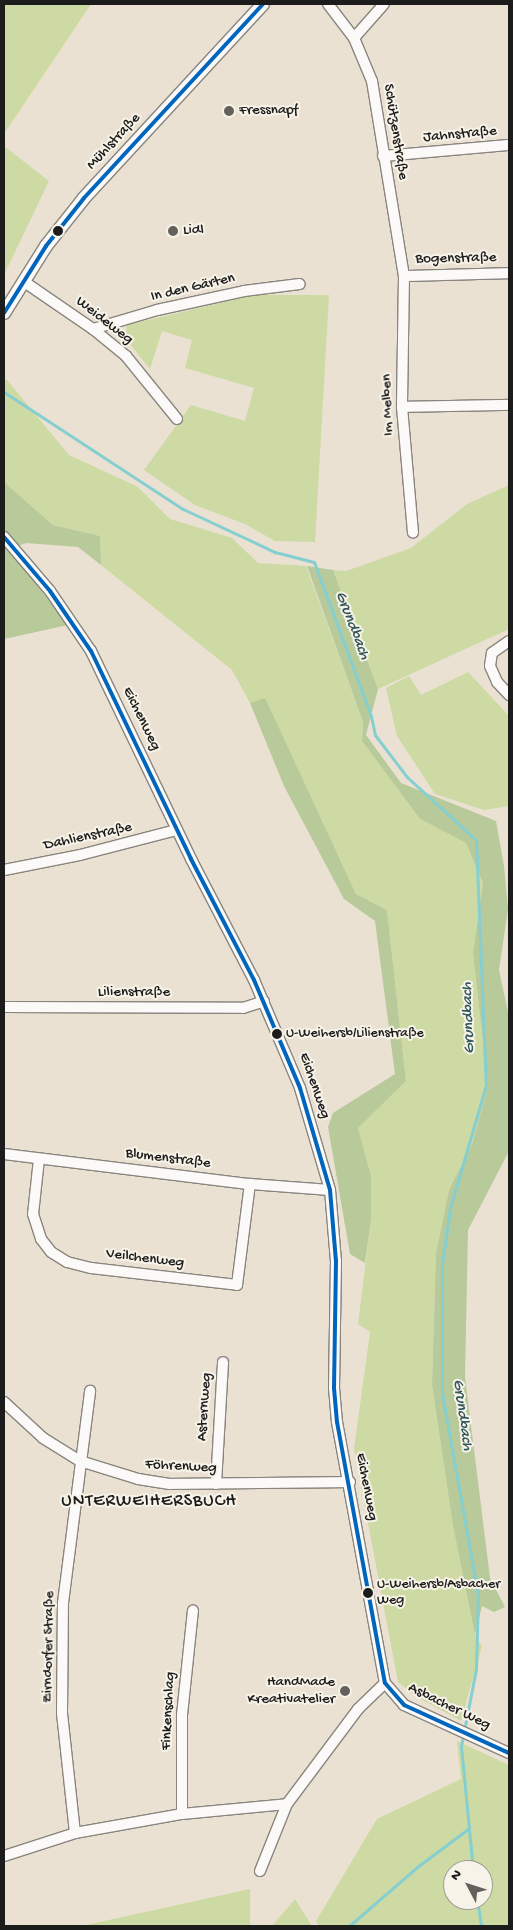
<!DOCTYPE html>
<html>
<head>
<meta charset="utf-8">
<style>
  body { margin:0 }
  #map { position:relative; width:513px; height:1930px; overflow:hidden; background:#eae1d3; font-family:"Gochi Hand",sans-serif }
  div>[style] { position:absolute }
  [style*='--x'] { left:calc(var(--x)*1px); top:calc(var(--y)*1px); width:calc(var(--w)*1px); rotate:calc(var(--a)*1deg) }
  .green>* { inset:0; background:#cddaa3 }
  .forest>* { inset:0; background:#b8c99a }
  .stream>* { height:3px; margin:-1.5px; padding:0 1.5px; transform-origin:1.5px; border-radius:1.5px; background:#85cfd0 }
  .roads { filter:drop-shadow(1px 0 #89857e) drop-shadow(-1px 0 #89857e) drop-shadow(0 1px #89857e) drop-shadow(0 -1px #89857e) }
  .minor>* { height:10px; margin:-5px; padding:0 5px; transform-origin:5px; border-radius:5px; background:#fcfaf8 }
  .tertiary>* { height:12px; margin:-6px; padding:0 6px; transform-origin:6px; border-radius:6px; background:#fcfaf8 }
  .bus-1>* { height:4px; margin:-2px; padding:0 2px; transform-origin:2px; border-radius:2px; background:#0065bd }
  .dots>* { width:14px; height:14px; translate:-50% -50%; box-sizing:border-box; border:2px solid #f7f3e8; border-radius:50% }
  span { translate:-50% -50%; white-space:nowrap; text-align:center; line-height:1.15; -webkit-text-stroke:4px #f7f3e8; paint-order:stroke }
  .bus-label { font-size:14px; color:#1c1c1c }
  .left { translate:0 -50%; text-align:left }
  .poi-label { font-size:15px; color:#1c1c1c }
  .right { translate:-100% -50%; text-align:right }
  .street-label { font-size:15px; color:#1c1c1c }
  .water-label { font-size:16px; color:#32585b; font-style:italic }
  .quarter-label { font-size:18px; color:#1c1c1c; letter-spacing:1px }
  .frame { position:absolute; inset:0; border:5px solid #1c1c1c; pointer-events:none }
  .north { position:absolute; left:443px; top:1860px; width:50px; height:50px; box-sizing:border-box; background:#f7f3e8; border:1px solid #9f9d96; border-radius:50%; rotate:310deg; font-size:14px; font-weight:700; line-height:20px; text-align:center; color:#1c1c1c }
  .north::after { content:''; display:block; margin:auto; width:18px; height:22px; background:#64615c; clip-path:polygon(50% 0,100% 100%,50% 72%,0 100%) }
</style>
</head>
<body>
<div id="map">
  <div class="green">
    <i style="clip-path:polygon(4px 4px,91px 4px,4px 134px)"></i>
    <i style="clip-path:polygon(4px 146px,49px 181px,4px 275px)"></i>
    <i style="clip-path:polygon(254px 295px,329px 295px,315px 542px,275px 541px,245px 524px,195px 505px,144px 470px,191px 405px,245px 421px,254px 388px,185px 368px,192px 340px,162px 331px,150px 369px,125px 338px,127px 325px)"></i>
    <i style="clip-path:polygon(7px 380px,69px 455px,138px 487px,170px 519px,232px 538px,258px 563px,306px 566px,363px 722px,362px 741px,420px 819px,466px 843px,483px 883px,473px 953px,488px 1086px,472px 1144px,449px 1190px,436px 1253px,432px 1385px,453px 1526px,475px 1635px,482px 1646px,461px 1721px,417px 1697px,398px 1682px,354px 1449px,370px 1332px,358px 1324px,371px 1220px,371px 1176px,358px 1128px,406px 1081px,387px 910px,356px 894px,265px 699px,250px 703px,232px 670px,101px 565px,100px 536px,53px 525px,4px 482px,4px 381px)"></i>
    <i style="clip-path:polygon(509px 485px,509px 629px,378px 689px,333px 570px,346px 571px,411px 548px,467px 504px)"></i>
    <i style="clip-path:polygon(468px 672px,509px 716px,509px 806px,484px 810px,435px 794px,397px 736px,386px 688px,409px 676px,421px 695px)"></i>
    <i style="clip-path:polygon(evenodd,457px 1741px,509px 1765px,509px 1926px,319px 1926px,316px 1921px,377px 1819px,461px 1779px,457px 1741px,453px 1870px,483px 1870px,483px 1900px,453px 1900px,453px 1870px)"></i>
    <i style="clip-path:polygon(250px 1889px,250px 1926px,83px 1926px,86px 1925px)"></i>
    <i style="clip-path:polygon(295px 1899px,312px 1926px,272px 1926px)"></i>
  </div>
  <div class="forest">
    <i style="clip-path:polygon(4px 482px,53px 525px,100px 536px,101px 565px,78px 547px,26px 543px,9px 549px,68px 625px,4px 639px)"></i>
    <i style="clip-path:polygon(307px 566px,333px 570px,378px 689px,366px 735px,401px 783px,496px 821px,504px 866px,508px 909px,499px 970px,509px 1017px,508px 1153px,468px 1230px,465px 1377px,490px 1578px,505px 1607px,494px 1612px,482px 1606px,475px 1635px,453px 1526px,432px 1385px,436px 1253px,449px 1190px,472px 1144px,488px 1086px,473px 953px,483px 883px,466px 843px,420px 819px,362px 741px,363px 722px)"></i>
    <i style="clip-path:polygon(265px 698px,356px 894px,387px 910px,406px 1081px,358px 1128px,371px 1176px,371px 1220px,365px 1263px,350px 1254px,328px 1127px,333px 1113px,395px 1074px,375px 921px,344px 899px,284px 786px,250px 703px)"></i>
  </div>
  <div class="stream">
    <i style="--x:4;--y:392;--w:214;--a:33.2"></i>
    <i style="--x:183;--y:509;--w:102;--a:25.1"></i>
    <i style="--x:275;--y:552;--w:40;--a:14.4"></i>
    <i style="--x:314;--y:562;--w:164;--a:69.7"></i>
    <i style="--x:371;--y:716;--w:19;--a:78"></i>
    <i style="--x:375;--y:735;--w:53;--a:52.7"></i>
    <i style="--x:407;--y:777;--w:93;--a:42.4"></i>
    <i style="--x:476;--y:840;--w:245;--a:87.7"></i>
    <i style="--x:486;--y:1085;--w:128;--a:106.3"></i>
    <i style="--x:450;--y:1208;--w:57;--a:98.1"></i>
    <i style="--x:442;--y:1264;--w:129;--a:90"></i>
    <i style="--x:442;--y:1393;--w:206;--a:79.9"></i>
    <i style="--x:478;--y:1596;--w:73;--a:91.6"></i>
    <i style="--x:476;--y:1669;--w:78;--a:101"></i>
    <i style="--x:461;--y:1746;--w:125;--a:84.5"></i>
    <i style="--x:477;--y:1900;--w:26;--a:81"></i>
    <i style="--x:349;--y:1926;--w:90;--a:-40.9"></i>
    <i style="--x:417;--y:1867;--w:64;--a:-36.7"></i>
  </div>
  <div class="roads">
    <div class="minor">
      <i style="--x:328;--y:4;--w:43;--a:52.6"></i>
      <i style="--x:354;--y:38;--w:47;--a:67.3"></i>
      <i style="--x:372;--y:81;--w:198;--a:80.7"></i>
      <i style="--x:404;--y:276;--w:131;--a:90.9"></i>
      <i style="--x:402;--y:407;--w:126;--a:85"></i>
      <i style="--x:354;--y:38;--w:45;--a:-48.6"></i>
      <i style="--x:383;--y:156;--w:126;--a:-5"></i>
      <i style="--x:404;--y:276;--w:105;--a:-1.6"></i>
      <i style="--x:23;--y:281;--w:85;--a:34.4"></i>
      <i style="--x:93;--y:329;--w:43;--a:39.3"></i>
      <i style="--x:126;--y:356;--w:81;--a:51"></i>
      <i style="--x:93;--y:329;--w:67;--a:-16.5"></i>
      <i style="--x:157;--y:310;--w:89;--a:-12.3"></i>
      <i style="--x:244;--y:291;--w:56;--a:-7.1"></i>
      <i style="--x:402;--y:407;--w:107;--a:-1.1"></i>
      <i style="--x:4;--y:537;--w:71;--a:49.6"></i>
      <i style="--x:50;--y:591;--w:73;--a:55.7"></i>
      <i style="--x:91;--y:651;--w:231;--a:64.3"></i>
      <i style="--x:191;--y:859;--w:136;--a:62.5"></i>
      <i style="--x:254;--y:980;--w:117;--a:66.9"></i>
      <i style="--x:300;--y:1088;--w:106;--a:73.6"></i>
      <i style="--x:330;--y:1190;--w:71;--a:85.2"></i>
      <i style="--x:336;--y:1261;--w:127;--a:90.9"></i>
      <i style="--x:334;--y:1388;--w:34;--a:85"></i>
      <i style="--x:337;--y:1422;--w:265;--a:79.6"></i>
      <i style="--x:385;--y:1683;--w:29;--a:49"></i>
      <i style="--x:404;--y:1705;--w:115;--a:24.6"></i>
      <i style="--x:509;--y:641;--w:21;--a:145"></i>
      <i style="--x:492;--y:653;--w:13;--a:99"></i>
      <i style="--x:490;--y:666;--w:17;--a:66"></i>
      <i style="--x:497;--y:682;--w:18;--a:47"></i>
      <i style="--x:4;--y:870;--w:77;--a:-11.2"></i>
      <i style="--x:80;--y:855;--w:100;--a:-14.5"></i>
      <i style="--x:4;--y:1007;--w:239;--a:0.2"></i>
      <i style="--x:243;--y:1008;--w:22;--a:-18"></i>
      <i style="--x:4;--y:1154;--w:248;--a:7"></i>
      <i style="--x:250;--y:1184;--w:80;--a:4.3"></i>
      <i style="--x:39;--y:1159;--w:55;--a:96.2"></i>
      <i style="--x:33;--y:1214;--w:26;--a:72"></i>
      <i style="--x:41;--y:1239;--w:16;--a:52"></i>
      <i style="--x:51;--y:1252;--w:19;--a:32"></i>
      <i style="--x:67;--y:1262;--w:25;--a:14"></i>
      <i style="--x:91;--y:1268;--w:147;--a:6.6"></i>
      <i style="--x:237;--y:1285;--w:102;--a:-82.7"></i>
      <i style="--x:4;--y:1402;--w:53;--a:42.7"></i>
      <i style="--x:43;--y:1438;--w:44;--a:31.9"></i>
      <i style="--x:80;--y:1461;--w:61;--a:17.2"></i>
      <i style="--x:138;--y:1479;--w:32;--a:9"></i>
      <i style="--x:170;--y:1484;--w:180;--a:-0.6"></i>
      <i style="--x:216;--y:1484;--w:122;--a:-86.7"></i>
      <i style="--x:182;--y:1814;--w:99;--a:-90"></i>
      <i style="--x:182;--y:1715;--w:105;--a:-84"></i>
      <i style="--x:75;--y:1833;--w:121;--a:-96.2"></i>
      <i style="--x:62;--y:1713;--w:110;--a:-89.5"></i>
      <i style="--x:63;--y:1603;--w:214;--a:-82.7"></i>
      <i style="--x:4;--y:1856;--w:75;--a:-17.9"></i>
      <i style="--x:75;--y:1833;--w:109;--a:-10.1"></i>
      <i style="--x:182;--y:1814;--w:105;--a:-5.4"></i>
      <i style="--x:260;--y:1871;--w:72;--a:-68.1"></i>
      <i style="--x:287;--y:1804;--w:119;--a:-53.2"></i>
      <i style="--x:358;--y:1709;--w:37;--a:-44"></i>
    </div>
    <div class="tertiary">
      <i style="--x:4;--y:313;--w:79;--a:-57.9"></i>
      <i style="--x:46;--y:246;--w:61;--a:-51.6"></i>
      <i style="--x:84;--y:198;--w:264;--a:-47.3"></i>
    </div>
  </div>
  <div class="bus-1">
    <i style="--x:4;--y:313;--w:79;--a:-57.9"></i>
    <i style="--x:46;--y:246;--w:61;--a:-51.6"></i>
    <i style="--x:84;--y:198;--w:264;--a:-47.3"></i>
    <i style="--x:4;--y:537;--w:71;--a:49.6"></i>
    <i style="--x:50;--y:591;--w:73;--a:55.7"></i>
    <i style="--x:91;--y:651;--w:231;--a:64.3"></i>
    <i style="--x:191;--y:859;--w:136;--a:62.5"></i>
    <i style="--x:254;--y:980;--w:117;--a:66.9"></i>
    <i style="--x:300;--y:1088;--w:106;--a:73.6"></i>
    <i style="--x:330;--y:1190;--w:71;--a:85.2"></i>
    <i style="--x:336;--y:1261;--w:127;--a:90.9"></i>
    <i style="--x:334;--y:1388;--w:34;--a:85"></i>
    <i style="--x:337;--y:1422;--w:265;--a:79.6"></i>
    <i style="--x:385;--y:1683;--w:29;--a:49"></i>
    <i style="--x:404;--y:1705;--w:115;--a:24.6"></i>
  </div>
  <div class="dots">
    <i style="left:229px;top:111px;background:#64615c"></i>
    <i style="left:58px;top:231px;background:#1c1c1c"></i>
    <i style="left:173px;top:231px;background:#64615c"></i>
    <i style="left:277px;top:1034px;background:#1c1c1c"></i>
    <i style="left:368px;top:1593px;background:#1c1c1c"></i>
    <i style="left:345px;top:1691px;background:#64615c"></i>
  </div>
  <div class="bus-label">
    <span class="left" style="left:286px;top:1034px">U-Weihersb/Lilienstraße</span>
    <span class="left" style="left:377px;top:1593px">U-Weihersb/Asbacher<br>Weg</span>
  </div>
  <div class="poi-label">
    <span class="left" style="left:239px;top:111px">Fressnapf</span>
    <span class="left" style="left:183px;top:231px">Lidl</span>
    <span class="right" style="left:335px;top:1691px">HandMade<br>Kreativatelier</span>
  </div>
  <div class="street-label">
    <span style="left:395px;top:132px;rotate:81deg">Schützenstraße</span>
    <span style="left:460px;top:135px;rotate:-5deg">Jahnstraße</span>
    <span style="left:114px;top:142px;rotate:-47deg">Mühlstraße</span>
    <span style="left:456px;top:259px;rotate:-1deg">Bogenstraße</span>
    <span style="left:193px;top:288px;rotate:-13deg">In den Gärten</span>
    <span style="left:104px;top:321px;rotate:38deg">Weideweg</span>
    <span style="left:388px;top:405px;rotate:-92deg">Im Melben</span>
    <span style="left:141px;top:719px;rotate:64deg">Eichenweg</span>
    <span style="left:88px;top:837px;rotate:-12deg">Dahlienstraße</span>
    <span style="left:134px;top:993px">Lilienstraße</span>
    <span style="left:314px;top:1086px;rotate:71deg">Eichenweg</span>
    <span style="left:168px;top:1159px;rotate:7deg">Blumenstraße</span>
    <span style="left:145px;top:1259px;rotate:7deg">Veilchenweg</span>
    <span style="left:205px;top:1407px;rotate:-86deg">Asternweg</span>
    <span style="left:181px;top:1467px;rotate:3deg">Föhrenweg</span>
    <span style="left:366px;top:1487px;rotate:79deg">Eichenweg</span>
    <span style="left:49px;top:1647px;rotate:-89deg">Zirndorfer Straße</span>
    <span style="left:449px;top:1707px;rotate:26deg">Asbacher Weg</span>
    <span style="left:169px;top:1711px;rotate:-87deg">Finkenschlag</span>
  </div>
  <div class="water-label">
    <span style="left:351px;top:626px;rotate:69deg">Grundbach</span>
    <span style="left:470px;top:1018px;rotate:-92deg">Grundbach</span>
    <span style="left:461px;top:1415px;rotate:82deg">Grundbach</span>
  </div>
  <div class="quarter-label">
    <span style="left:149px;top:1502px">UNTERWEIHERSBUCH</span>
  </div>
  <div class="frame"></div>
  <div class="north">N</div>
</div>
</body>
</html>
